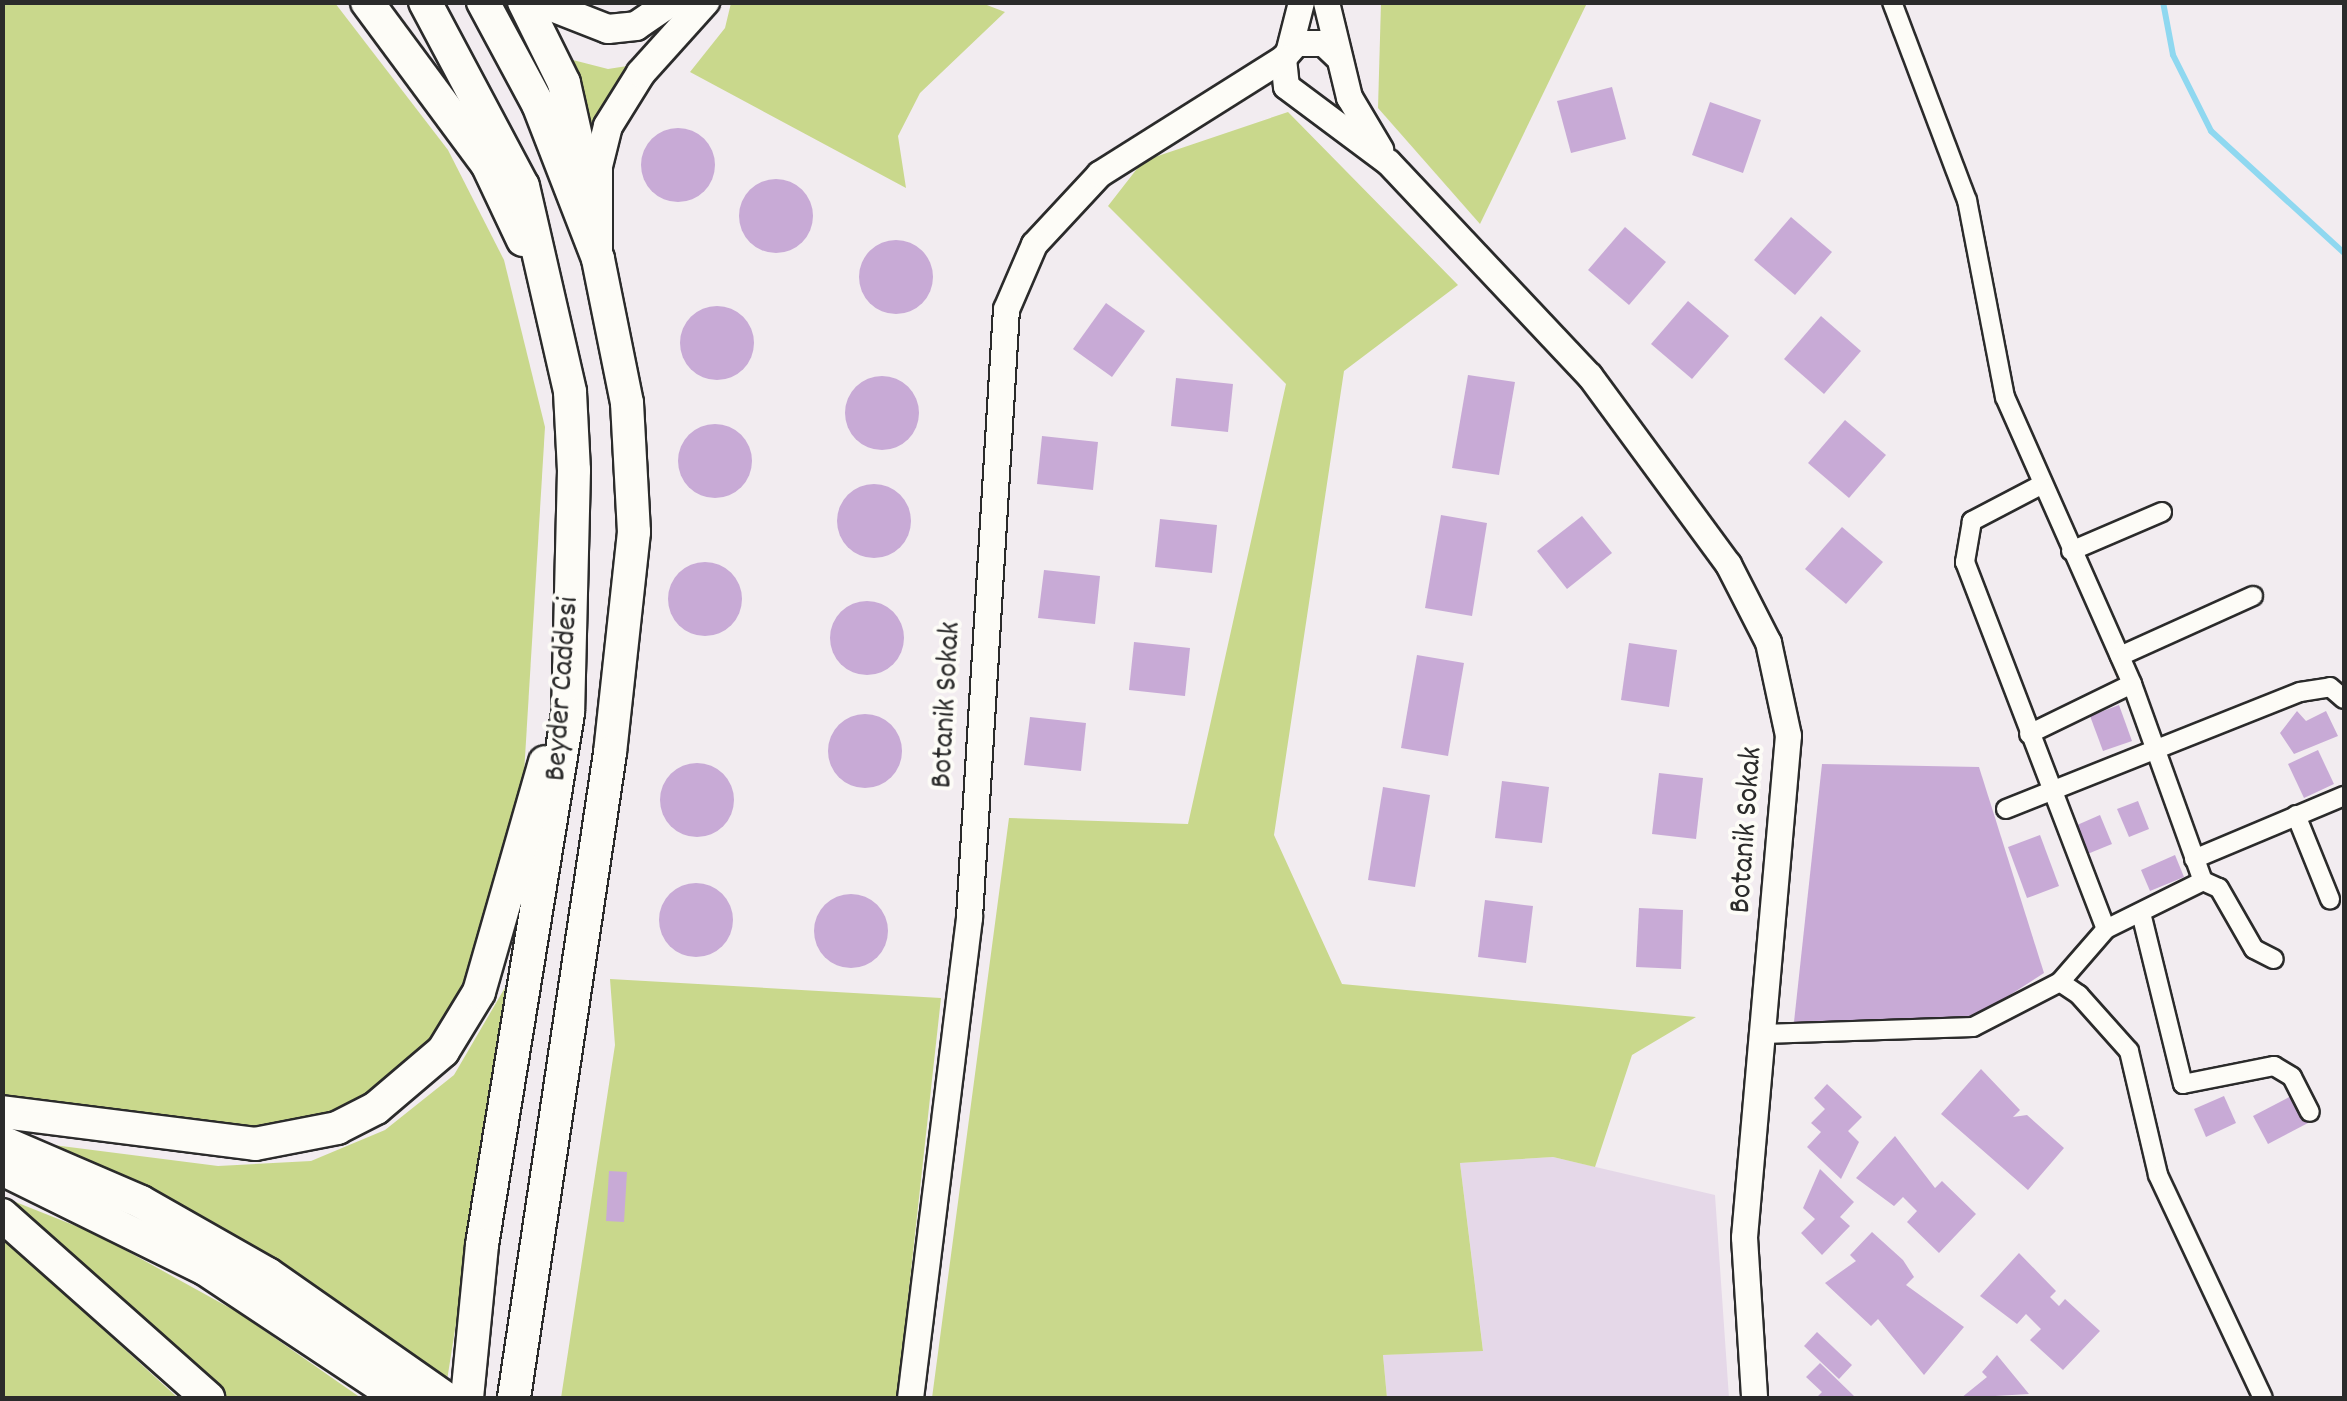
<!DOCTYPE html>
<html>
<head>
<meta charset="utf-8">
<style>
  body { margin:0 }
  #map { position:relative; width:2347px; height:1401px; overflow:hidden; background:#f2ecf0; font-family:Dekko,sans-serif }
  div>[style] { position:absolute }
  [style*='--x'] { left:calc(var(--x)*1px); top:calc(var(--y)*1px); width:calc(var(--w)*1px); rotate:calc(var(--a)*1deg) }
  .built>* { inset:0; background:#e5d8e8 }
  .green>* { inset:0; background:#c9d88c }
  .stream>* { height:6px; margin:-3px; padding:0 3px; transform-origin:3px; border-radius:3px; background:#8fd8f0 }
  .building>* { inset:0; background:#c8aad6 }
  .round { border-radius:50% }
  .roads { filter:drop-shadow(2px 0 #2b2b2b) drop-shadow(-2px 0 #2b2b2b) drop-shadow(0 2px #2b2b2b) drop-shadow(0 -2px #2b2b2b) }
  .street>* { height:18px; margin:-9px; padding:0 9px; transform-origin:9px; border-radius:9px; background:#fdfcf7 }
  .secondary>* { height:25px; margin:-12.5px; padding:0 12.5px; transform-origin:12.5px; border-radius:12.5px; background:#fdfcf7 }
  .primary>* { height:28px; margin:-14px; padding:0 14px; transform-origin:14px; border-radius:14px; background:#fdfcf7 }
  .highway>* { height:32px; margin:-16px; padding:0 16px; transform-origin:16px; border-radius:16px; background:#fdfcf7 }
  span { translate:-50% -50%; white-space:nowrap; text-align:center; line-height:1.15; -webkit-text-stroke:8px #fdfcf7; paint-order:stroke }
  .street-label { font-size:32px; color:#2b2b2b }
  .frame { position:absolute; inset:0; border:5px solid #2b2b2b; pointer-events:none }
</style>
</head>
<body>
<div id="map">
  <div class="built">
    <i style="clip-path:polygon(1553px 1157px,1715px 1195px,1729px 1398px,1387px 1398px,1383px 1355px,1483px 1350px,1460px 1163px)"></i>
  </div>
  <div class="green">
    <i style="clip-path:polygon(979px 2px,1005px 12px,920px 93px,898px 136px,906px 188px,690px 72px,725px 28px,731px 3px)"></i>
    <i style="clip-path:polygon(3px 3px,335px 3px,448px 150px,504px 260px,545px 427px,524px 774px,477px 954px,438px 1032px,387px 1086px,316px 1123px,227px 1130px,3px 1099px)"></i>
    <i style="clip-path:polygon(1381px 3px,1587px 3px,1480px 224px,1378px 108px)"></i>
    <i style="clip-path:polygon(569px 59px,608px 69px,640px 64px,592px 132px)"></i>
    <i style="clip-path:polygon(1288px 112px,1458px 285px,1344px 371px,1274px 835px,1342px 984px,1696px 1017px,1632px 1055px,1595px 1167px,1553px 1157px,1460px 1163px,1483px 1351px,1383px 1355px,1387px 1398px,932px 1398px,1009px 818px,1188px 824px,1286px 384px,1108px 206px,1143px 161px)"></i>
    <i style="clip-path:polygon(510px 979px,446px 1387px,354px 1313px,22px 1141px,218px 1166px,311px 1161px,385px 1130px,454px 1075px)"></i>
    <i style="clip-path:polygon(610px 979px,941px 998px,897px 1398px,561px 1398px,615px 1045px)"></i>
    <i style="clip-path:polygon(3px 1197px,96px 1234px,239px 1313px,361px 1398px,223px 1398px)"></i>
    <i style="clip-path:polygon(2px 1238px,3px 1238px,178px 1398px,3px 1398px)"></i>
  </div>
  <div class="stream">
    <i style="--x:2163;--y:2;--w:54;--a:79.3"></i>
    <i style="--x:2173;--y:55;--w:85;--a:63.4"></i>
    <i style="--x:2211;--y:131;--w:180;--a:42.5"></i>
  </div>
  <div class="building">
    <i style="clip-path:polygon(1612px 87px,1626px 139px,1571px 153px,1557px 101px)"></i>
    <i style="clip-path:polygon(1710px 102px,1761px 120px,1743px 173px,1692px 155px)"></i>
    <i class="round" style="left:641px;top:128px;width:74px;height:74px"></i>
    <i class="round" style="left:739px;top:179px;width:74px;height:74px"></i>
    <i style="clip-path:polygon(1791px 217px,1832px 252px,1795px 295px,1754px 260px)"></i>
    <i style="clip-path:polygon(1625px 227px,1666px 262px,1629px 305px,1588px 270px)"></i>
    <i class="round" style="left:859px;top:240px;width:74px;height:74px"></i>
    <i style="clip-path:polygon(1688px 301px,1729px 336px,1692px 379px,1651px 344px)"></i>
    <i style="clip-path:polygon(1106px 303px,1145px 331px,1112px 377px,1073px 349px)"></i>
    <i class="round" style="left:680px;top:306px;width:74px;height:74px"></i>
    <i style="clip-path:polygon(1821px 316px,1861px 351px,1824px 394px,1784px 359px)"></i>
    <i style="clip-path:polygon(1468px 375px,1515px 382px,1499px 475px,1452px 468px)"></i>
    <i class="round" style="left:845px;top:376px;width:74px;height:74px"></i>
    <i style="clip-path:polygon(1176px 378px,1233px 384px,1228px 432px,1171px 426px)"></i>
    <i style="clip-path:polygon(1845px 420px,1886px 455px,1849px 498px,1808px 463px)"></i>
    <i class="round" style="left:678px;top:424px;width:74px;height:74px"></i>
    <i style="clip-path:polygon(1042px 436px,1098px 442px,1093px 490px,1037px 484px)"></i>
    <i class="round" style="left:837px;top:484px;width:74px;height:74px"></i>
    <i style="clip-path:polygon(1441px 515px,1487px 523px,1472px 616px,1425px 608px)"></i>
    <i style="clip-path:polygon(1582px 516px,1612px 553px,1567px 589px,1537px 551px)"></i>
    <i style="clip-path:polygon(1160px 519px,1217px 525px,1212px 573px,1155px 567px)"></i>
    <i style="clip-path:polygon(1842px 527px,1883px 562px,1846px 604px,1805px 569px)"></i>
    <i class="round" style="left:668px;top:562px;width:74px;height:74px"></i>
    <i style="clip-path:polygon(1044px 570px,1100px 576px,1095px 624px,1038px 618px)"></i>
    <i class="round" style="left:830px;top:601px;width:74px;height:74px"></i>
    <i style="clip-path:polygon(1134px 642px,1190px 648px,1185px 696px,1129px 690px)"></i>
    <i style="clip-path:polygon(1629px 643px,1677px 650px,1669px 707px,1621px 700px)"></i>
    <i style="clip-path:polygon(1417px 655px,1464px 663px,1448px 756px,1401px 748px)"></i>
    <i style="clip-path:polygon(2119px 705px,2132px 741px,2103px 751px,2090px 716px)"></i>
    <i style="clip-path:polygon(2297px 711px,2306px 721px,2326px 711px,2338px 736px,2294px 754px,2280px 733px)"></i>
    <i class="round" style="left:828px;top:714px;width:74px;height:74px"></i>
    <i style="clip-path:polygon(1030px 717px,1086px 723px,1081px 771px,1024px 765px)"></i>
    <i style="clip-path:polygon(2318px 750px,2334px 784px,2304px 798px,2288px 764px)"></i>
    <i class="round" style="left:660px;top:763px;width:74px;height:74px"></i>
    <i style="clip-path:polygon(1822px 764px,1979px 767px,2044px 973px,1974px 1018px,1794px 1022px)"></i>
    <i style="clip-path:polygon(1659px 773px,1703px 778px,1696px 839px,1652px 834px)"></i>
    <i style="clip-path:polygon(1502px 781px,1549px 787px,1542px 843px,1495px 838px)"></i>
    <i style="clip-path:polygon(1383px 787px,1430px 795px,1415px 887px,1368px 880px)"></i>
    <i style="clip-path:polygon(2138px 801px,2149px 829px,2129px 837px,2117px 809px)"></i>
    <i style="clip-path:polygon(2100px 815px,2112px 844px,2080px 857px,2068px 829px)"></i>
    <i style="clip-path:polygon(2040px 835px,2059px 886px,2027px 898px,2008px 847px)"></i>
    <i style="clip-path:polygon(2175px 855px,2184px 877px,2150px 891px,2141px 870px)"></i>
    <i class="round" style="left:659px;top:883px;width:74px;height:74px"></i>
    <i class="round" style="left:814px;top:894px;width:74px;height:74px"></i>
    <i style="clip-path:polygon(1485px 900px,1533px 906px,1526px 963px,1478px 957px)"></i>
    <i style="clip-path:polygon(1639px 908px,1683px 910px,1681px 969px,1636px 967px)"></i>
    <i style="clip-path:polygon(1981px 1069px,2020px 1110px,2013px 1117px,2027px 1115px,2064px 1148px,2028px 1190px,1941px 1114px)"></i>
    <i style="clip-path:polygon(1827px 1084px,1862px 1117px,1848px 1131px,1859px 1142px,1841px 1179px,1807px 1147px,1821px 1132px,1811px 1123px,1825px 1109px,1814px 1098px)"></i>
    <i style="clip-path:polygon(2293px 1095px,2308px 1123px,2268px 1144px,2253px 1116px)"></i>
    <i style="clip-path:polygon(2224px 1096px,2236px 1123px,2206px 1137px,2194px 1109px)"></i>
    <i style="clip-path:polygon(1895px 1136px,1935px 1188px,1942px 1181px,1976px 1214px,1939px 1253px,1907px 1222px,1917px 1211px,1903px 1197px,1894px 1206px,1856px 1178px)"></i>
    <i style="clip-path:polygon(1820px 1169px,1854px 1202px,1840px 1217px,1850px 1226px,1822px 1255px,1801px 1233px,1815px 1219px,1803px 1208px)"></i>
    <i style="clip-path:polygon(609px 1171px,627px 1172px,624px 1222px,606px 1221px)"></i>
    <i style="clip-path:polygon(1872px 1232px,1903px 1260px,1914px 1277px,1906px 1285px,1964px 1327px,1924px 1375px,1878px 1319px,1871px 1326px,1825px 1283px,1856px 1261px,1850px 1255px)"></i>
    <i style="clip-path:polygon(2019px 1253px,2056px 1291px,2050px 1297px,2059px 1306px,2065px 1299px,2100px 1331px,2063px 1370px,2030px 1340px,2041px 1329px,2026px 1314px,2017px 1324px,1980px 1296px)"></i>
    <i style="clip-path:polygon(1817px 1332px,1852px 1365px,1839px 1379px,1804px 1346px)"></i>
    <i style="clip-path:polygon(1997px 1355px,2029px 1394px,1961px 1398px,1987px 1377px,1982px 1372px)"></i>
    <i style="clip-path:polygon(1820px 1363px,1854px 1396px,1851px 1398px,1816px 1398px,1822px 1392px,1806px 1377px)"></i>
  </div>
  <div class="roads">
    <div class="street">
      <i style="--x:1892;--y:2;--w:212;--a:69.3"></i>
      <i style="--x:1967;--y:200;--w:201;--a:79.1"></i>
      <i style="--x:2005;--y:397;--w:314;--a:66.1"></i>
      <i style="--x:2132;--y:684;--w:209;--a:70.2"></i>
      <i style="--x:2039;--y:486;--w:76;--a:152.4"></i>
      <i style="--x:1972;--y:521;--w:42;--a:99.7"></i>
      <i style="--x:1965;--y:562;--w:393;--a:69"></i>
      <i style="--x:2071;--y:551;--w:99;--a:-23.2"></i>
      <i style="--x:2120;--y:656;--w:146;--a:-24.3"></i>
      <i style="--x:2029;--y:734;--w:114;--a:-25.9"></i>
      <i style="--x:2006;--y:809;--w:316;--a:-21.7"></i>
      <i style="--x:2300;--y:692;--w:30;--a:-9"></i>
      <i style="--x:2330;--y:687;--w:18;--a:41"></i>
      <i style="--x:2296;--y:815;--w:91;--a:68"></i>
      <i style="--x:2194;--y:859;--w:163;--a:-22.8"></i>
      <i style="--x:2141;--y:913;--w:176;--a:76.2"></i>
      <i style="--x:2183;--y:1084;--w:93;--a:-11.2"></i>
      <i style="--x:2274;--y:1066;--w:21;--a:31"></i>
      <i style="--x:2292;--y:1077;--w:39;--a:63"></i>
      <i style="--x:2060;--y:982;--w:70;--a:-49"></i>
      <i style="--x:2106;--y:929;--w:108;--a:-26.3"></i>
      <i style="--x:2203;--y:881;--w:17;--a:24"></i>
      <i style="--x:2219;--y:888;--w:70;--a:60.2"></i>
      <i style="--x:2254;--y:949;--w:22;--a:27"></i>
      <i style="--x:1763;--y:1034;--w:210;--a:-1.9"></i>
      <i style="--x:1973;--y:1027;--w:98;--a:-27.3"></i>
      <i style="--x:2060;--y:982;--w:23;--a:34"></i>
      <i style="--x:2079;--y:995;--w:75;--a:48.2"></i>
      <i style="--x:2129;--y:1051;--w:127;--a:76.8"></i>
      <i style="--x:2158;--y:1175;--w:246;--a:64.8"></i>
    </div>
    <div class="secondary">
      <i style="--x:1326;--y:2;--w:98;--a:76.4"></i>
      <i style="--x:1349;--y:97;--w:61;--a:59.2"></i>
      <i style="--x:1289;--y:49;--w:49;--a:-75.7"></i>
      <i style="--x:1336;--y:55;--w:18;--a:-137"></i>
      <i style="--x:1323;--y:43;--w:27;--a:180"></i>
      <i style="--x:1296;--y:43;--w:20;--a:131"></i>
      <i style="--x:1283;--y:58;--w:28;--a:84"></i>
      <i style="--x:1286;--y:86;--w:127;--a:36.7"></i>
      <i style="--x:1388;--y:162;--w:293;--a:46.7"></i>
      <i style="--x:1589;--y:375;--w:235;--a:53.7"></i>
      <i style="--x:1728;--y:564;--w:88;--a:62.9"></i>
      <i style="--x:1768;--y:642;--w:95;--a:77.9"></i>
      <i style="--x:1788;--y:735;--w:504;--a:95.01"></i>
      <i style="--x:1744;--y:1237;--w:161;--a:86.4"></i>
      <i style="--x:910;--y:1398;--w:485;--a:-83"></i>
      <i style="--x:969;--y:917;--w:609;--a:-86.52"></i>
      <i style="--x:1006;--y:309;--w:71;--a:-66.7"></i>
      <i style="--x:1034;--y:244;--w:96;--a:-47.1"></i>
      <i style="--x:1099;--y:174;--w:218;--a:-32.2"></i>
    </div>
    <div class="primary">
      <i style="--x:539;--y:2;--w:74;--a:21.4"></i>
      <i style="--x:608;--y:29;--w:28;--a:-6"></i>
      <i style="--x:636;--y:26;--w:42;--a:-34.4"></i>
      <i style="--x:598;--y:252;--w:86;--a:-90"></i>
      <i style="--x:598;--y:166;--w:41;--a:-76"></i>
      <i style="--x:608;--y:126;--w:62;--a:-58.1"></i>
      <i style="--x:641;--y:73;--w:96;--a:-48"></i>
    </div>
    <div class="highway">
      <i style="--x:367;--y:2;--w:202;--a:53.5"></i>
      <i style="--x:487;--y:164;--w:84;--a:64.7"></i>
      <i style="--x:425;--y:2;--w:208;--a:62"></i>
      <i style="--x:523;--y:186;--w:211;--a:77.1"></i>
      <i style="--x:570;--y:392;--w:78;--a:87.1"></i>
      <i style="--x:574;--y:470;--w:243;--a:91.4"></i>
      <i style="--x:568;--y:713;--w:539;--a:99.18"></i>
      <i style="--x:482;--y:1245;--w:154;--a:95.6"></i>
      <i style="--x:483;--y:2;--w:116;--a:61.7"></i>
      <i style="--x:538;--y:104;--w:166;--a:68.8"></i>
      <i style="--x:598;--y:259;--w:147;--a:78.6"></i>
      <i style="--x:627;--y:403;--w:129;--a:86.9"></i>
      <i style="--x:634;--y:532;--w:222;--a:96.2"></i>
      <i style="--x:610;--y:753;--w:652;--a:98.47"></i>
      <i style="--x:524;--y:2;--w:90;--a:63.7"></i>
      <i style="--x:564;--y:83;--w:115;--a:77.4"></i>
      <i style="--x:2;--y:1112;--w:255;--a:7.2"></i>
      <i style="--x:255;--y:1144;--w:84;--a:-11"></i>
      <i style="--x:337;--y:1128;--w:44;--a:-27.1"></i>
      <i style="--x:376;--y:1108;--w:88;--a:-40.4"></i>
      <i style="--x:443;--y:1051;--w:69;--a:-58.6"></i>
      <i style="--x:479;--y:992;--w:239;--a:-74"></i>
      <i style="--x:2;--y:1142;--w:151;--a:23.3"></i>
      <i style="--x:141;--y:1202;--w:146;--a:29.6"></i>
      <i style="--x:268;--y:1274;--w:216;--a:35"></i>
      <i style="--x:2;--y:1169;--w:226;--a:26.2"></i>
      <i style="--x:205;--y:1269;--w:233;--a:33.6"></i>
      <i style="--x:2;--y:1215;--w:276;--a:41.6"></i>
    </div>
  </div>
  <div class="street-label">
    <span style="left:564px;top:689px;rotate:-86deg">Beyder Caddesi</span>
    <span style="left:948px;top:705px;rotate:-87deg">Botanik Sokak</span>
    <span style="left:1748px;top:830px;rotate:-86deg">Botanik Sokak</span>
  </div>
  <div class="frame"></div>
</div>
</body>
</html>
